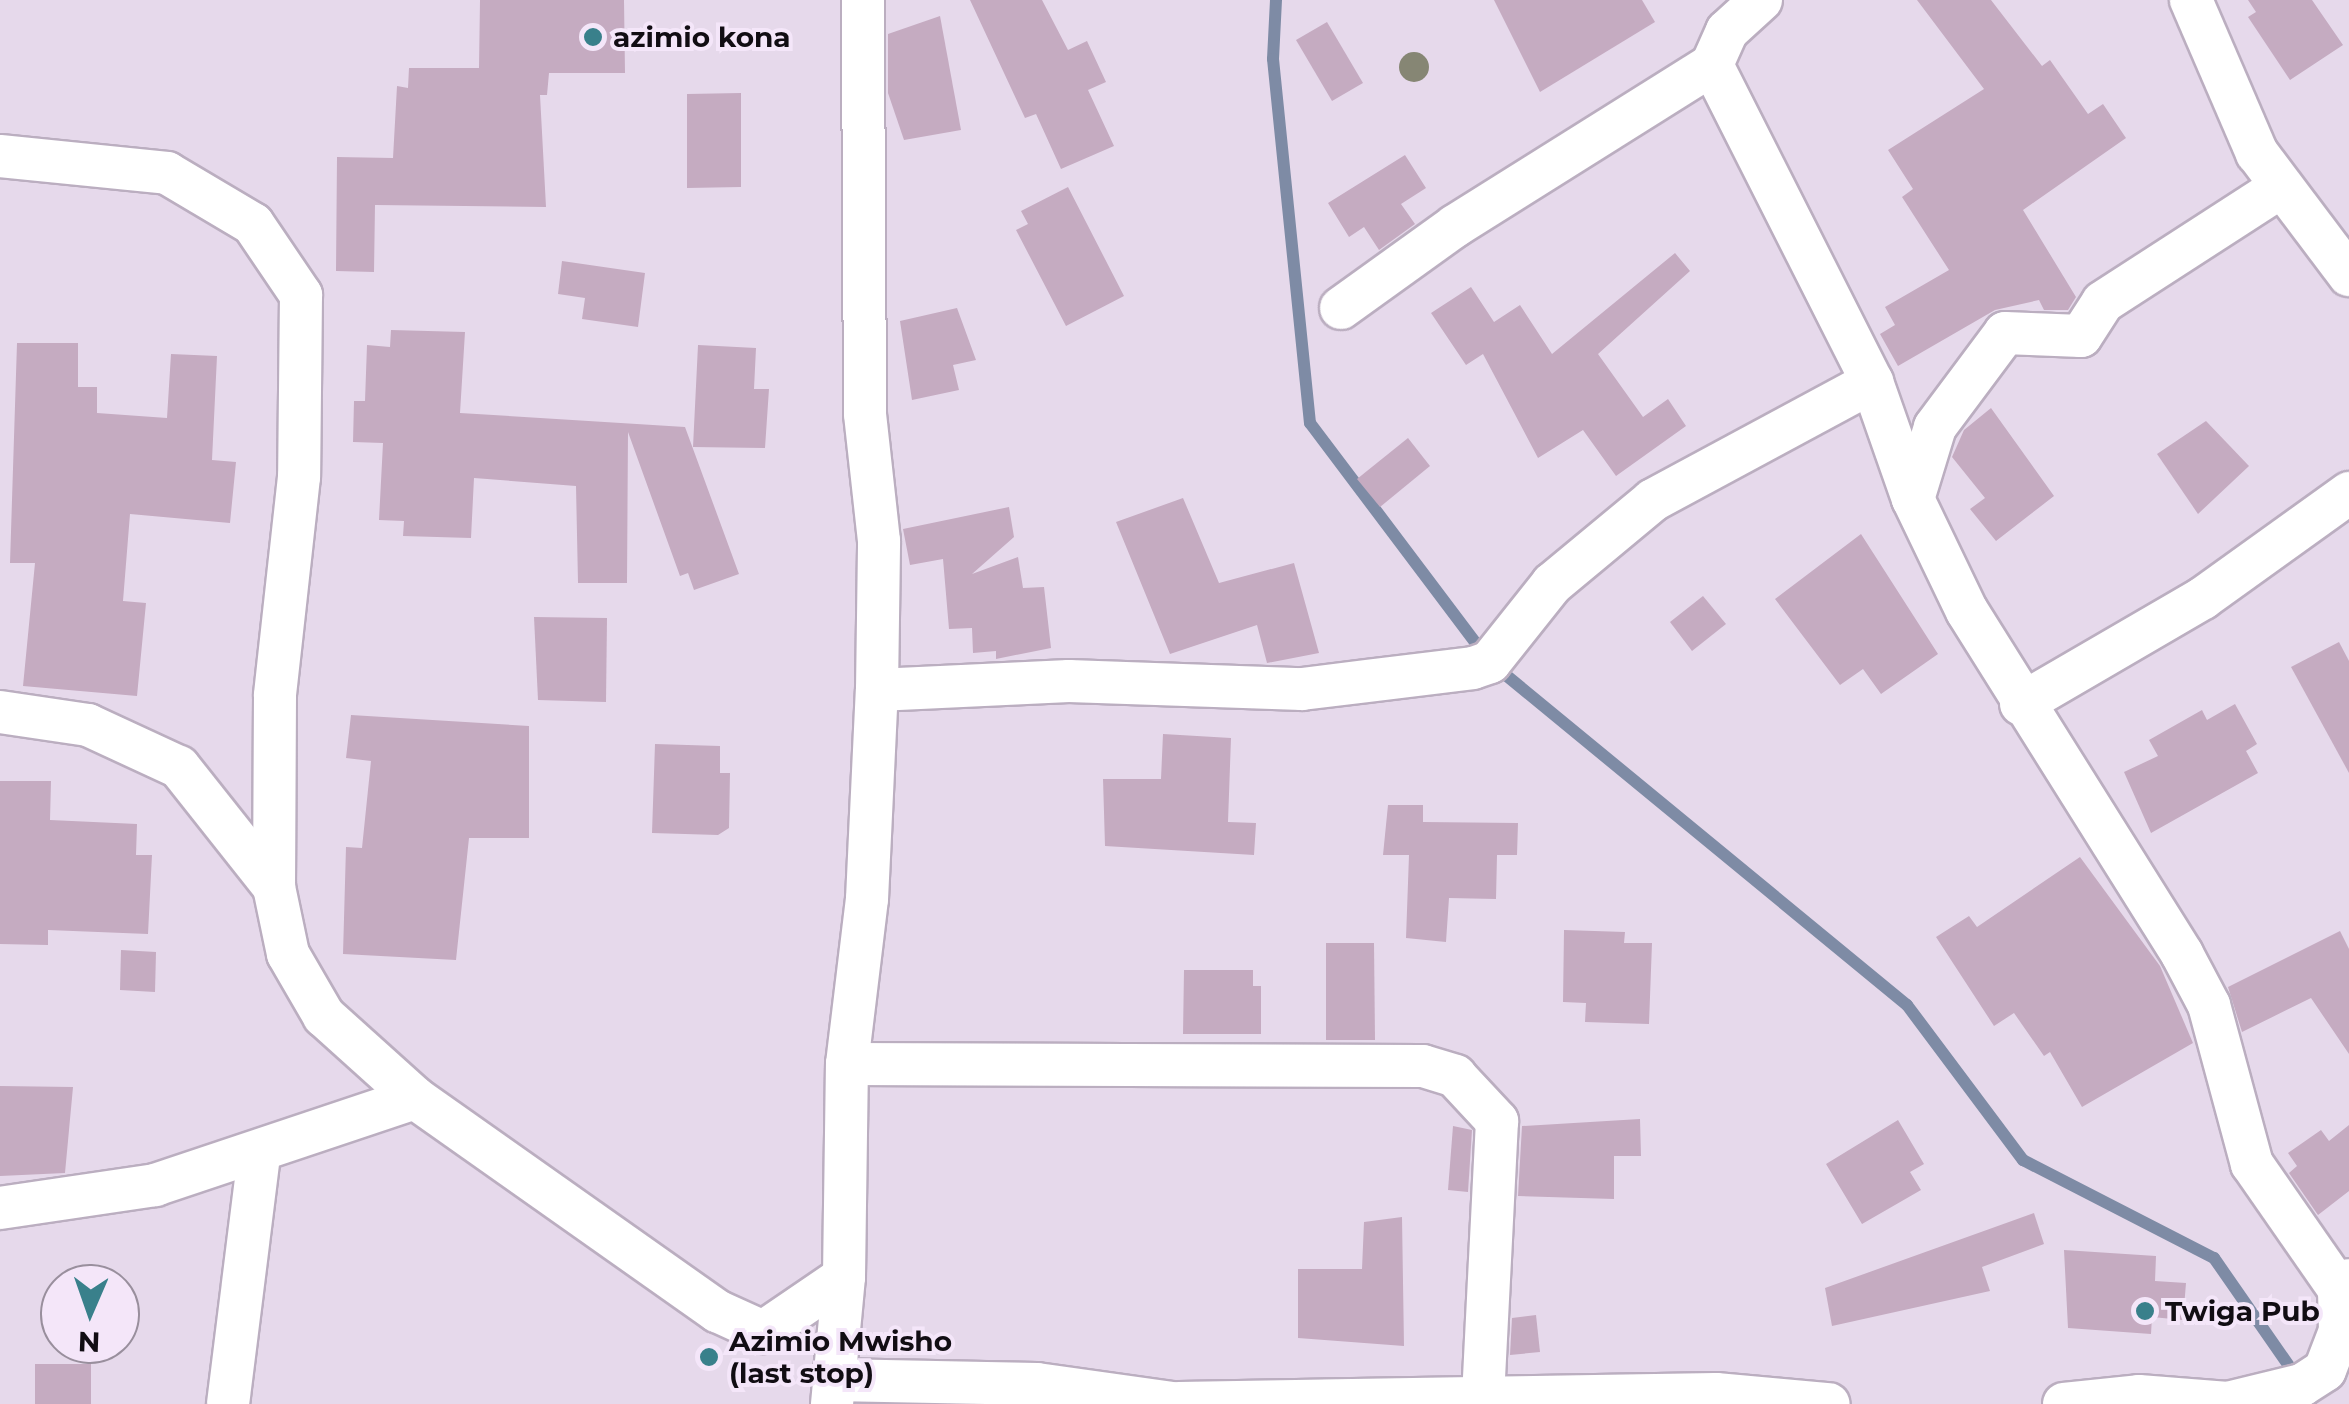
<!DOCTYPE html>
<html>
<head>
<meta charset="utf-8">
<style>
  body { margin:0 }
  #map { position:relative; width:2349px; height:1404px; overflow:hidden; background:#e6d9eb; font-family:Montserrat,sans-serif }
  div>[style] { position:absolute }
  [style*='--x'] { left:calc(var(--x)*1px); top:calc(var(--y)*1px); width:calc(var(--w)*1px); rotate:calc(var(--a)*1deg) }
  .stream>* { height:12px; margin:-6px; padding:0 6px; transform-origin:6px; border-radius:6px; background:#7e8ba5 }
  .building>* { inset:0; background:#c5abc1 }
  .roads { filter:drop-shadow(2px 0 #bbaec0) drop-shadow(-2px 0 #bbaec0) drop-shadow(0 2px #bbaec0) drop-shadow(0 -2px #bbaec0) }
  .minor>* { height:42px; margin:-21px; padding:0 21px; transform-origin:21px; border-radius:21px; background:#fff }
  .trees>* { width:30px; height:30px; margin:-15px; border-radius:50%; background:#868674 }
  .dots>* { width:28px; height:28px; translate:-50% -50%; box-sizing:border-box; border:5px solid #f4e6f9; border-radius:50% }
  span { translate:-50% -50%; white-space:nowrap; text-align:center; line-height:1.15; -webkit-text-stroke:8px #f4e6f9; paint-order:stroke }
  .poi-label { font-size:28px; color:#110d13; font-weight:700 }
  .left { translate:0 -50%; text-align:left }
  .north { position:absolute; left:40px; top:1264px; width:100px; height:100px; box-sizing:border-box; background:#f4e6f9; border:2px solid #998f9d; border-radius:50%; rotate:182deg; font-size:28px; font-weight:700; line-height:40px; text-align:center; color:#110d13 }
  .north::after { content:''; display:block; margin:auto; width:35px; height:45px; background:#39808b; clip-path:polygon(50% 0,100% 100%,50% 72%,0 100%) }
</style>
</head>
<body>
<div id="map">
  <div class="stream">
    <i style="--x:1276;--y:0;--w:59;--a:92.9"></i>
    <i style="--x:1273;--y:59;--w:366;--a:84.2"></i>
    <i style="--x:1310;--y:423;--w:299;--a:53"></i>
    <i style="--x:1490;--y:662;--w:540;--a:39.44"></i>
    <i style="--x:1907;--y:1005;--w:194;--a:53.2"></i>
    <i style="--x:2023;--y:1160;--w:215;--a:27.2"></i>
    <i style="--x:2214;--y:1258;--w:147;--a:55.2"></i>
  </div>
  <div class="building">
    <i style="clip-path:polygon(480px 0,624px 0,625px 73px,549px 73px,547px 95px,540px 95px,546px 207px,375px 205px,374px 272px,336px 271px,337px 157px,393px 158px,397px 86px,408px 88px,409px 68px,479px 68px)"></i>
    <i style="clip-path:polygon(970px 0,1042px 0,1068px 50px,1087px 41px,1106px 82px,1088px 90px,1114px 146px,1061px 169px,1036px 114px,1025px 118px)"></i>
    <i style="clip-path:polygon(1494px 0,1642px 0,1655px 22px,1540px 92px)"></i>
    <i style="clip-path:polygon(1917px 0,1991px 0,2042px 66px,2050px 60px,2088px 114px,2103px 104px,2126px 138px,2023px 210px,2076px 297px,2068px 310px,2044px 310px,2039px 300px,1995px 310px,1898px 366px,1880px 334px,1895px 325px,1885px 307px,1949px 270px,1902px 197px,1913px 189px,1888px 150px,1984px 89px)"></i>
    <i style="clip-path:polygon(2248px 0,2312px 0,2343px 45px,2290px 80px,2248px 17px,2256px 12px)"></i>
    <i style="clip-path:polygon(940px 16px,961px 130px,904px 140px,888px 93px,888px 34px)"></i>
    <i style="clip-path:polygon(1327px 22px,1363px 83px,1332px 101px,1296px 40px)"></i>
    <i style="clip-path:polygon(741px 93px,741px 187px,687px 188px,687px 94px)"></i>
    <i style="clip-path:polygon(1405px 155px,1426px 188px,1401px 204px,1415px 224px,1379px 250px,1364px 227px,1349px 237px,1328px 203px)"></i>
    <i style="clip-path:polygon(1068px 187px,1124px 296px,1066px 326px,1016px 230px,1028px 224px,1021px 211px)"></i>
    <i style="clip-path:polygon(1675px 253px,1690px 271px,1598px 354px,1643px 417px,1668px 399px,1686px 426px,1616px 476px,1583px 430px,1538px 458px,1483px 354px,1466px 365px,1431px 313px,1471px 287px,1494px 322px,1520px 305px,1552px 354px)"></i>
    <i style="clip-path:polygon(562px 261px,645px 273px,638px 327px,582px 319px,585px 298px,558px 294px)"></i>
    <i style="clip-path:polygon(957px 308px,976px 360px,953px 365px,959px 390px,912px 400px,900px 321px)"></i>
    <i style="clip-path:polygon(391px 330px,465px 332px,460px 413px,685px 427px,739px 574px,694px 590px,688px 573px,680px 576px,628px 432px,627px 583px,578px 583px,576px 486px,474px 478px,471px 538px,403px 536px,404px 521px,379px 520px,383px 443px,353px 442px,354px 401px,365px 401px,367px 345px,390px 347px)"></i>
    <i style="clip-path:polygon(17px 343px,78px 343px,78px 387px,97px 387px,97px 413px,167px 418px,171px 354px,217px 356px,212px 460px,236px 462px,230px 523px,130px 514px,123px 601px,146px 603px,137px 696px,23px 686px,35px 563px,10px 563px)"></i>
    <i style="clip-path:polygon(698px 345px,756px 348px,754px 389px,769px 389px,765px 448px,693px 447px)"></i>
    <i style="clip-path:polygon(1991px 408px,2054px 496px,1996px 541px,1970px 509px,1985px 498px,1952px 457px,1964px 430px)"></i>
    <i style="clip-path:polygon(2206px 421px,2249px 466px,2198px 514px,2157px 454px)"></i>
    <i style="clip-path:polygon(1408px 438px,1430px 466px,1380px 507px,1357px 479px)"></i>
    <i style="clip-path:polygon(1183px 498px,1219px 583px,1294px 563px,1319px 653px,1267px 663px,1257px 625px,1170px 654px,1116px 522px)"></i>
    <i style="clip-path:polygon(1009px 507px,1014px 537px,972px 574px,1018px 557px,1023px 588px,1044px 587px,1051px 648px,996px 659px,996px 651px,973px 653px,972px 628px,949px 629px,943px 559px,910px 565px,903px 529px)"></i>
    <i style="clip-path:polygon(1861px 534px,1938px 654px,1881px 694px,1863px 669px,1840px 685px,1775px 599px)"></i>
    <i style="clip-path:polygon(1703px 596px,1726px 624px,1692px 651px,1670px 622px)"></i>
    <i style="clip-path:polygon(534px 617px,607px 618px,606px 702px,538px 700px)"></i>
    <i style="clip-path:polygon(2339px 642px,2349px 661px,2349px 773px,2291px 667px)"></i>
    <i style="clip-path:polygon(2235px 704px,2257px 744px,2246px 751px,2258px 773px,2151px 833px,2124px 772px,2158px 756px,2149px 740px,2202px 710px,2207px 720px)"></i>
    <i style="clip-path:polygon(351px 715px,529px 726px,529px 838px,469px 838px,456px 960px,343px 954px,346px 847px,362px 848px,371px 761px,346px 758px)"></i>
    <i style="clip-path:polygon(1163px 734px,1231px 738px,1228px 822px,1256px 823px,1254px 855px,1105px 846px,1103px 779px,1161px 779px)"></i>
    <i style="clip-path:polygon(655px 744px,720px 746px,720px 773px,730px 773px,729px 828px,718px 835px,652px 833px)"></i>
    <i style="clip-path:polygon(0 781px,51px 781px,50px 820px,137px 824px,136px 855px,152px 855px,148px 934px,48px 930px,48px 945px,0 944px)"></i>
    <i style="clip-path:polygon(1388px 805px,1423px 805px,1423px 822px,1518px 823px,1517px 855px,1497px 855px,1496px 899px,1449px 898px,1446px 942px,1406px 938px,1409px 855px,1383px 855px)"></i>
    <i style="clip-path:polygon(2080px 857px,2160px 966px,2193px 1043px,2082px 1107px,2050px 1052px,2044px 1056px,2014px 1013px,1994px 1026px,1936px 937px,1969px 916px,1977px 927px)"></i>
    <i style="clip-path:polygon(1564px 930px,1625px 932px,1624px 943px,1652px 943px,1649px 1024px,1585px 1022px,1586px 1003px,1563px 1002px)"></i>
    <i style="clip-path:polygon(2340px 931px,2349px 949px,2349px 1054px,2311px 998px,2242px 1032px,2228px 987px)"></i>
    <i style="clip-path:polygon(1326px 943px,1374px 943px,1375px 1040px,1326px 1040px)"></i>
    <i style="clip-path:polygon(121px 950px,156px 952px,155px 992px,120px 990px)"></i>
    <i style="clip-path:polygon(1184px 970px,1253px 970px,1253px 986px,1261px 986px,1261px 1034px,1183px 1034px)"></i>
    <i style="clip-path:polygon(0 1086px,73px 1087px,65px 1173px,0 1176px)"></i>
    <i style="clip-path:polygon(1640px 1119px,1641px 1156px,1614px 1156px,1614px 1199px,1518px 1196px,1522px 1126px)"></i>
    <i style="clip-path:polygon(1898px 1120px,1924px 1164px,1910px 1172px,1921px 1190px,1862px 1224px,1826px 1164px)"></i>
    <i style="clip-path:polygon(2349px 1125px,2349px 1191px,2318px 1215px,2289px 1173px,2297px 1166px,2288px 1153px,2321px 1130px,2329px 1141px)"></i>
    <i style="clip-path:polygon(1453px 1126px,1472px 1130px,1468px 1192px,1448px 1190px)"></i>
    <i style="clip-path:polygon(2034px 1213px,2044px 1244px,1982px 1267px,1990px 1291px,1832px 1326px,1825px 1288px)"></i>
    <i style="clip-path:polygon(1402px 1217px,1404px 1346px,1298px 1338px,1298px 1269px,1362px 1269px,1364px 1222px)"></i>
    <i style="clip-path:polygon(2064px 1250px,2156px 1256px,2155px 1281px,2186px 1283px,2183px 1320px,2152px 1317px,2151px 1334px,2068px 1328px)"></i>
    <i style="clip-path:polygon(1536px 1315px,1540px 1352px,1510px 1355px,1512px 1318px)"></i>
    <i style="clip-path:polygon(35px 1364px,91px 1364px,91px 1404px,35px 1404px)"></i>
  </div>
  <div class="roads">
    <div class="minor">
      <i style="--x:1761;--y:0;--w:46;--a:137.6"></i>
      <i style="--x:1727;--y:31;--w:37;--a:114"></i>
      <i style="--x:1712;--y:65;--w:355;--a:63.2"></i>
      <i style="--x:1872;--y:382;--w:124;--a:70.7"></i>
      <i style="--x:1913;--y:499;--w:124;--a:64.3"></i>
      <i style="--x:1967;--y:611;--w:405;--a:57.9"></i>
      <i style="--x:2182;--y:954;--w:58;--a:62.1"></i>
      <i style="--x:2209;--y:1005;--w:165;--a:74.9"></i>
      <i style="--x:2252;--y:1164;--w:152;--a:55.2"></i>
      <i style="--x:2191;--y:0;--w:167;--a:66.7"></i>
      <i style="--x:2257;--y:153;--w:153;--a:53"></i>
      <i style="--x:0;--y:156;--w:168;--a:5.8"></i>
      <i style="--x:167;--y:173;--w:100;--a:30.7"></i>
      <i style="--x:253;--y:224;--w:86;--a:55.9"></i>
      <i style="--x:301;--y:295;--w:182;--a:90.6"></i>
      <i style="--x:299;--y:477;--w:220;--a:96.3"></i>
      <i style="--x:275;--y:696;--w:191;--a:90.3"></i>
      <i style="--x:274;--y:887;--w:68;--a:78.2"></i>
      <i style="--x:288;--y:954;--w:72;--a:59.9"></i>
      <i style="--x:324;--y:1016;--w:122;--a:42"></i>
      <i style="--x:415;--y:1098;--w:370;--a:35.2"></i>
      <i style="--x:717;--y:1311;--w:51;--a:24.5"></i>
      <i style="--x:763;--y:1332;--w:98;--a:-34.2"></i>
      <i style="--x:1341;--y:308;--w:140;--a:-35.7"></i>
      <i style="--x:1455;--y:226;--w:303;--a:-32.1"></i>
      <i style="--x:1913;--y:499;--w:75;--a:-73"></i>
      <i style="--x:1935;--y:427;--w:117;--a:-53.3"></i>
      <i style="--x:2005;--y:333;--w:76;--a:2.3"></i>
      <i style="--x:2081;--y:336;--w:40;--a:-57.1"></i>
      <i style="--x:2103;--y:302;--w:210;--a:-32.9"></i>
      <i style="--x:877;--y:690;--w:192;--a:-2.7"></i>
      <i style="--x:1069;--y:681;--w:233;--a:2"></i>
      <i style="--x:1302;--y:689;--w:172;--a:-7"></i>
      <i style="--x:1473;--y:668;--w:18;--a:-19"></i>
      <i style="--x:1490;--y:662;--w:100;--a:-51.5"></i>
      <i style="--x:1552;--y:584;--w:131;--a:-39.7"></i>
      <i style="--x:1653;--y:500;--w:249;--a:-28.3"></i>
      <i style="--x:2021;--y:704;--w:211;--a:-30.2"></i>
      <i style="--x:2203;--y:598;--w:180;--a:-35.7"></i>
      <i style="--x:0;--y:712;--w:89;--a:8.4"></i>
      <i style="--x:88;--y:725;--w:100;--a:24.8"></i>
      <i style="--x:179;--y:767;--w:153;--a:51.6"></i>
      <i style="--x:847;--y:1064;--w:576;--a:0.2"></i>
      <i style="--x:1423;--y:1066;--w:34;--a:17"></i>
      <i style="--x:1455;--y:1076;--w:62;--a:47"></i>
      <i style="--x:1497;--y:1121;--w:273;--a:92.9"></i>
      <i style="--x:0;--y:1208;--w:157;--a:-8.4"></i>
      <i style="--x:155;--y:1185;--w:274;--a:-18.5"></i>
      <i style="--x:834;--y:1380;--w:203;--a:1.1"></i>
      <i style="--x:1037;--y:1384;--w:144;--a:8"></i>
      <i style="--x:1179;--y:1403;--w:537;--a:-0.96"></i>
      <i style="--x:1716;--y:1394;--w:113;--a:5.1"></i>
      <i style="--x:228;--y:1404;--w:250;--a:-82.9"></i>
      <i style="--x:832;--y:1404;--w:128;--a:-84.6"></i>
      <i style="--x:844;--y:1277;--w:213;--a:-89.2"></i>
      <i style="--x:847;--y:1064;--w:166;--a:-83.1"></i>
      <i style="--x:867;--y:899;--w:209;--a:-87.3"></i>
      <i style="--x:877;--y:690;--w:149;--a:-89.2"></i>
      <i style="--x:879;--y:541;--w:128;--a:-96.3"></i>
      <i style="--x:865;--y:414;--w:414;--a:-90.3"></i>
      <i style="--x:2064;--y:1404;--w:75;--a:-6.1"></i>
      <i style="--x:2139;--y:1396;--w:89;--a:4.5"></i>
      <i style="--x:2228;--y:1403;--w:76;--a:-13.7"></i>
      <i style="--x:2302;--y:1385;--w:27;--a:-33"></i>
      <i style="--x:2325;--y:1370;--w:42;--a:-69"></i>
      <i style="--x:2340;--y:1331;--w:42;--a:-91.4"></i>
      <i style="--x:2339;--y:1289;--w:13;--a:-42"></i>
    </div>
  </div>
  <div class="trees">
    <i style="left:1414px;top:67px"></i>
  </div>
  <div class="dots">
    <i style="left:593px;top:37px;background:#39808b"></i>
    <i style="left:2145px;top:1311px;background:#39808b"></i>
    <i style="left:709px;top:1357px;background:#39808b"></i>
  </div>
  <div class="poi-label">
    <span class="left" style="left:613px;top:37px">azimio kona</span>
    <span class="left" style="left:2165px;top:1311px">Twiga Pub</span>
    <span class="left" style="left:729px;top:1357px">Azimio Mwisho<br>(last stop)</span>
  </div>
  <div class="north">N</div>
</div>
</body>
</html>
